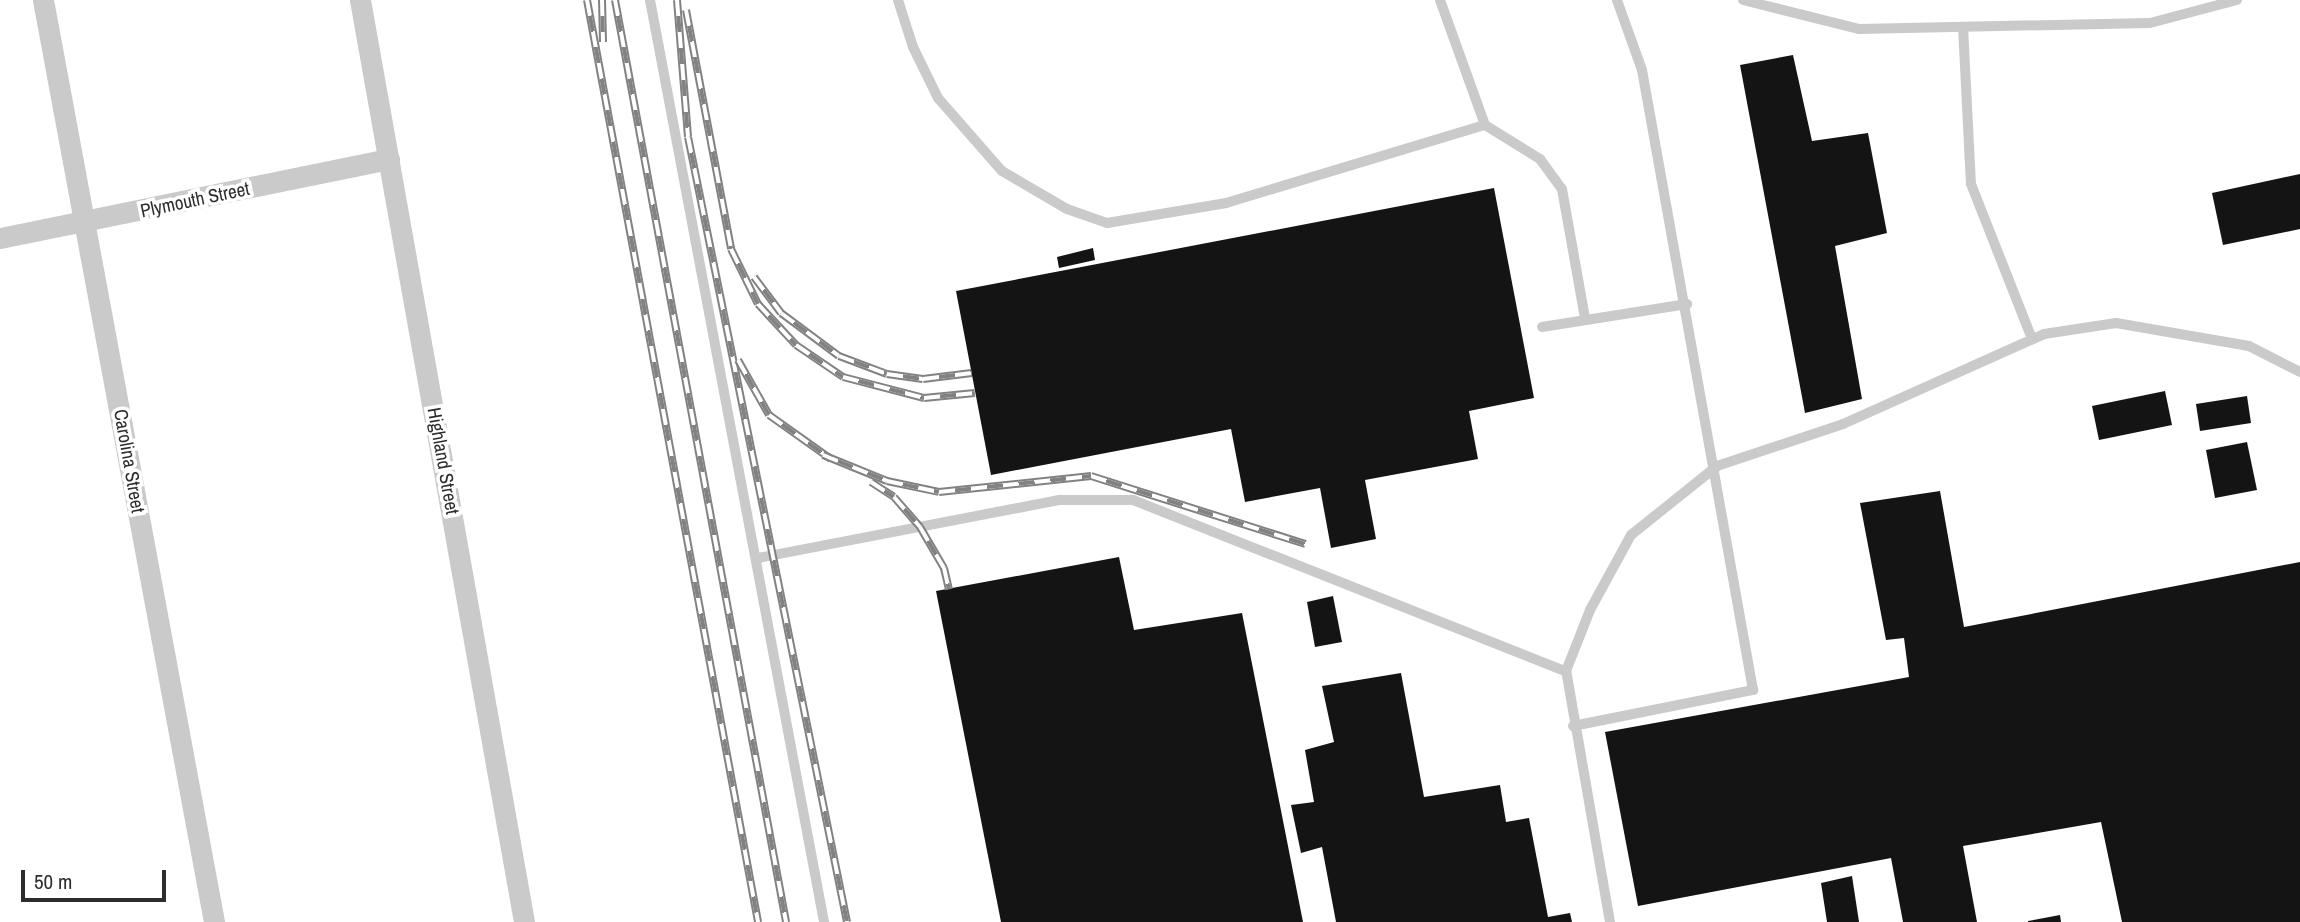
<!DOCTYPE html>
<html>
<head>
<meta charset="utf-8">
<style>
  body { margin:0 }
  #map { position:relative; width:2300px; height:922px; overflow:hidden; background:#fff; font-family:"Archivo Narrow",sans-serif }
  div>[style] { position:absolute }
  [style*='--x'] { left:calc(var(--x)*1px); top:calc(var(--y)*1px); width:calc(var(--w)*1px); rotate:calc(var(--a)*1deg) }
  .building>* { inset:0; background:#141414 }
  .lane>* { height:10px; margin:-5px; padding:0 5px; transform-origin:5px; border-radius:5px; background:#cacaca }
  .street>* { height:21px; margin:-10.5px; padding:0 10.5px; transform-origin:10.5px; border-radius:10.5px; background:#cacaca }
  .rail>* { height:8px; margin-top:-4px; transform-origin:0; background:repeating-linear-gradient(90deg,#fff 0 16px,#828282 0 32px); box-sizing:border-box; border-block:2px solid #828282 }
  span { translate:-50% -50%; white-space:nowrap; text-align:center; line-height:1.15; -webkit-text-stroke:7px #fff; paint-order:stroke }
  .street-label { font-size:19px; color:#2d2d2d }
  .scale { position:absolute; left:21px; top:870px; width:145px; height:32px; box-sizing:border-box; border:4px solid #2d2d2d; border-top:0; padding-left:9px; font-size:21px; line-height:24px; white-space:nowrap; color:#2d2d2d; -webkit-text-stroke:5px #fff; paint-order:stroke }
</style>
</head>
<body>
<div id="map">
  <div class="building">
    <i style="clip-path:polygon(1793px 55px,1812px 141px,1868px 133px,1887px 233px,1835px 246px,1862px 399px,1805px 413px,1740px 65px)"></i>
    <i style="clip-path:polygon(2300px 174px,2300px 229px,2223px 245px,2212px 193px)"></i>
    <i style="clip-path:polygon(1494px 188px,1534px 398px,1469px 411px,1478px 459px,1365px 480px,1376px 539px,1331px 548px,1320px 488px,1245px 502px,1231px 429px,991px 475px,956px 291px)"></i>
    <i style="clip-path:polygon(1093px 248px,1095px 260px,1059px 268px,1057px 257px)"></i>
    <i style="clip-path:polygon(2165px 391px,2172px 425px,2099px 440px,2092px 406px)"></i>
    <i style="clip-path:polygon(2247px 396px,2251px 423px,2200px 431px,2196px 404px)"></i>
    <i style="clip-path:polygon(2247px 442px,2257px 490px,2215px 498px,2206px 450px)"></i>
    <i style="clip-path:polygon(1940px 491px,1964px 627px,2300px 562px,2300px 922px,2122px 922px,2101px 822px,1963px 846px,1977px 922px,1903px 922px,1891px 858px,1638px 906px,1605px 732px,1909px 677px,1904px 638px,1886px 640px,1860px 503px)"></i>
    <i style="clip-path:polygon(1119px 557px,1134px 630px,1242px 613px,1303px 922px,1001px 922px,936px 591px)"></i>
    <i style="clip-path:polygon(1333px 596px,1342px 642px,1315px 647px,1307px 602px)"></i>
    <i style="clip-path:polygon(1401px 673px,1424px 797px,1500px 785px,1506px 822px,1529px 818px,1548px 917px,1570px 913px,1572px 922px,1336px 922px,1322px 847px,1301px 853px,1291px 805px,1314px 802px,1305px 750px,1334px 742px,1322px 686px)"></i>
    <i style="clip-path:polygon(1852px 876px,1859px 922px,1827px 922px,1821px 883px)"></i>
    <i style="clip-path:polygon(2060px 915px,2061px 922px,2028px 922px,2028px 921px)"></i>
  </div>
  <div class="lane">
    <i style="--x:650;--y:0;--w:938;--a:79.31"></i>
    <i style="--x:898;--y:0;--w:49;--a:72.3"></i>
    <i style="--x:913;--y:47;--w:57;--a:63.9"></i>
    <i style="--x:938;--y:98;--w:97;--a:48.8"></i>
    <i style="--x:1002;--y:171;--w:75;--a:30.3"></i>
    <i style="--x:1067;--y:209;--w:42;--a:19.3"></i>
    <i style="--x:1107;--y:223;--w:121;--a:-9.5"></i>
    <i style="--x:1226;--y:203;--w:270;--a:-16.8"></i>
    <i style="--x:1440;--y:0;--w:133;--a:70.2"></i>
    <i style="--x:1485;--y:125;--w:65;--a:31.7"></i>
    <i style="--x:1540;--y:159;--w:37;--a:54"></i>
    <i style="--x:1562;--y:189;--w:131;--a:79.9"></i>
    <i style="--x:1743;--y:0;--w:120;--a:14"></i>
    <i style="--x:1859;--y:29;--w:291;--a:-1.2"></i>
    <i style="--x:2150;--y:23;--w:90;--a:-14.8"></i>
    <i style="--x:1963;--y:27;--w:157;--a:87.1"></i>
    <i style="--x:1971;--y:184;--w:167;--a:68.5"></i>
    <i style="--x:1542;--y:327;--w:147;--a:-9"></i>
    <i style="--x:758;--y:558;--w:308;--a:-10.9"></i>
    <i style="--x:1060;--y:500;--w:73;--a:0"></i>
    <i style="--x:1133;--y:500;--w:466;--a:21.6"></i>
    <i style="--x:1573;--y:726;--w:184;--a:-11.3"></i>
    <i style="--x:1753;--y:690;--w:630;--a:-100.15"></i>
    <i style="--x:1642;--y:70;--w:74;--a:-109.7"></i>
    <i style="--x:1610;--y:922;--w:255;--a:-99.9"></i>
    <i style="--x:1566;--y:671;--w:66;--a:-68.5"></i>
    <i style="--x:1590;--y:610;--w:85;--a:-61.3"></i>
    <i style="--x:1631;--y:535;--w:110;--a:-38.7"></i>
    <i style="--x:1717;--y:466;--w:133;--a:-18.4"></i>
    <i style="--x:1843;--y:424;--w:220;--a:-24.1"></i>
    <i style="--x:2044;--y:334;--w:73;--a:-8.7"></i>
    <i style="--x:2116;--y:323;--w:135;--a:9.8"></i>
    <i style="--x:2249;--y:346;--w:57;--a:27"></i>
  </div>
  <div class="street">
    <i style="--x:43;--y:0;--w:938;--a:79.49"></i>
    <i style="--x:360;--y:0;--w:936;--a:79.91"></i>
    <i style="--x:0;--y:238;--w:397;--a:-11.5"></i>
  </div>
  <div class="rail">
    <i style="--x:587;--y:0;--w:938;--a:79.49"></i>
    <i style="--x:602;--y:0;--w:42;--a:88.6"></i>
    <i style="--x:615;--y:0;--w:938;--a:79.49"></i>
    <i style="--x:677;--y:0;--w:137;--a:85.4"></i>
    <i style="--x:688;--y:137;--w:801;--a:78.55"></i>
    <i style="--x:686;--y:10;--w:243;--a:79.3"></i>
    <i style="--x:731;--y:249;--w:61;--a:63.9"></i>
    <i style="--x:758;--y:304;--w:56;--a:47.2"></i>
    <i style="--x:796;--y:345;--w:57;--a:34.2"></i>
    <i style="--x:843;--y:377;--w:84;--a:14.5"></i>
    <i style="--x:924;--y:398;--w:51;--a:-5.6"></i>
    <i style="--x:754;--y:277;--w:45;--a:53.1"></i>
    <i style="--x:781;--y:313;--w:72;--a:36.6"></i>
    <i style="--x:839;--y:356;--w:51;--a:20.6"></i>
    <i style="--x:887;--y:374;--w:36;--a:8"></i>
    <i style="--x:923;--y:379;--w:49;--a:-7"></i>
    <i style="--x:738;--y:360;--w:63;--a:60.6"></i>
    <i style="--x:769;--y:415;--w:76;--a:35.4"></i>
    <i style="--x:823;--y:455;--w:69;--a:22.1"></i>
    <i style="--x:887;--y:481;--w:53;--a:11.9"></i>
    <i style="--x:939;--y:492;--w:153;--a:-6"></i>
    <i style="--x:1091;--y:476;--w:225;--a:17.6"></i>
    <i style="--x:871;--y:482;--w:27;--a:33"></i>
    <i style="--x:894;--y:497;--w:40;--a:49"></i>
    <i style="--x:920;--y:527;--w:48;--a:59.7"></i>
    <i style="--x:944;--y:568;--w:22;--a:77"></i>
  </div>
  <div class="street-label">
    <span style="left:195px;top:200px;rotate:-12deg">Plymouth Street</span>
    <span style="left:129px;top:461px;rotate:80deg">Carolina Street</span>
    <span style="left:443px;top:461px;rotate:80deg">Highland Street</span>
  </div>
  <div class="scale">50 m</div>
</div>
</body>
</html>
